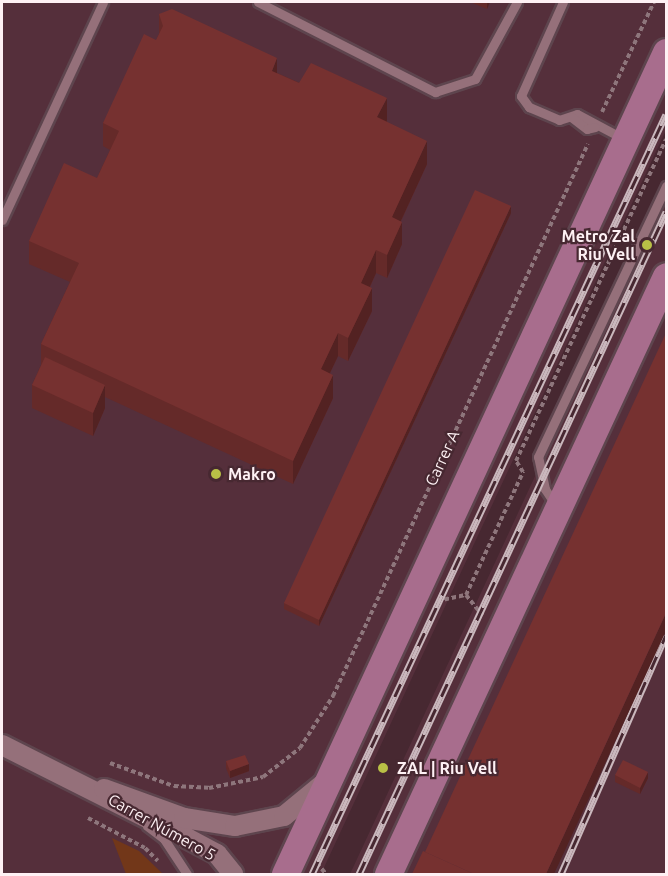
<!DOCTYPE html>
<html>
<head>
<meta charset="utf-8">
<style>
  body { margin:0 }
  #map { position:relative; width:668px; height:876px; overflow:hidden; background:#472831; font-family:Ubuntu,sans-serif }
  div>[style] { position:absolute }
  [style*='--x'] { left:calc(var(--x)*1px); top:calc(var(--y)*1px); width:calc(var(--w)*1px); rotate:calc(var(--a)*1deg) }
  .built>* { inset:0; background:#552f3b }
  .green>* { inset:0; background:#723719 }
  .path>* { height:4px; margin-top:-2px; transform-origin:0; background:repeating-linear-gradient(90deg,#8e767c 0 4.5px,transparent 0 7.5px) }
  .roads { filter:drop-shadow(2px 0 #5e454e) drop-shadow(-2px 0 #5e454e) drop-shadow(0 2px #5e454e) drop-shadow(0 -2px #5e454e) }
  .service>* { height:9px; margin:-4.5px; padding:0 4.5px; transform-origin:4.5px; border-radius:4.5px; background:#95707a }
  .minor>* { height:20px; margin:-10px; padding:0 10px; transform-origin:10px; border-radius:10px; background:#95707a }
  .secondary>* { height:27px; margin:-13.5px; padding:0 13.5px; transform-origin:13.5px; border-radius:13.5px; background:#a86d8d }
  .rail>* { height:7px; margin-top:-3.5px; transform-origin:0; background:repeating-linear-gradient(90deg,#472831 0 14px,#cab8bd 0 28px); box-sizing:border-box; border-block:2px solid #cab8bd }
  .wall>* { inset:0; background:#652a29 }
  .shaded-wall>* { inset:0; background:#532222 }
  .building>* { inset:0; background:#763130 }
  .dots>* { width:16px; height:16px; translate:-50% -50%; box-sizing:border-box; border:3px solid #472831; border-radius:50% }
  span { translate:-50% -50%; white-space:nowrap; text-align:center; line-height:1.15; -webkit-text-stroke:4.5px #472831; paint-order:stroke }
  .poi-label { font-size:16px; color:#fef1f4; font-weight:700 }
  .right { translate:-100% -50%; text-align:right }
  .left { translate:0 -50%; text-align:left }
  .street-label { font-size:16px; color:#fef1f4 }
  .frame { position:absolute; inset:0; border:3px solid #fef1f4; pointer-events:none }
</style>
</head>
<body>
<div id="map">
  <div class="built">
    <i style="clip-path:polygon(2px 2px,666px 2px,666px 130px,321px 874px,2px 874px)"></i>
    <i style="clip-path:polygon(666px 194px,666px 874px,350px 874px,479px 597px)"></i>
  </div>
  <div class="green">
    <i style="clip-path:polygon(112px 838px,139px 851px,163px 874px,126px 874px)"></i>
  </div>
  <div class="path">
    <i style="--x:602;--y:112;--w:122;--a:-64.7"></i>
    <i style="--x:466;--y:595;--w:136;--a:-65.1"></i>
    <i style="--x:523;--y:472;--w:13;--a:-122"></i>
    <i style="--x:516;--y:461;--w:355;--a:-65"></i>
    <i style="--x:466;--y:595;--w:26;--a:51"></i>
    <i style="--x:437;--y:601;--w:30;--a:-12"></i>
    <i style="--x:110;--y:763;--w:68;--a:19.8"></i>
    <i style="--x:174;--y:786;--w:35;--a:3"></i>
    <i style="--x:209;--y:788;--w:55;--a:-11.5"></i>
    <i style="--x:263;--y:777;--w:47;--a:-38.1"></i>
    <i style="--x:300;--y:748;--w:62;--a:-57.6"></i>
    <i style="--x:333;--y:696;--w:608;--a:-65.21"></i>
    <i style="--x:88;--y:818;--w:64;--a:27.8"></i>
    <i style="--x:145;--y:848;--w:18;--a:45"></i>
    <i style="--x:317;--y:863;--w:14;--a:51"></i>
  </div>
  <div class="roads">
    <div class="service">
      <i style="--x:258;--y:2;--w:199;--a:27"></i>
      <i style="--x:435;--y:92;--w:42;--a:-18"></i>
      <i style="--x:475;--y:79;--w:88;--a:-61.4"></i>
      <i style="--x:563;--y:2;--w:103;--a:114.1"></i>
      <i style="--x:521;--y:96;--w:14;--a:54"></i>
      <i style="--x:529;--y:107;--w:33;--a:23"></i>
      <i style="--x:559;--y:120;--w:19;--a:-18"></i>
      <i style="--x:577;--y:114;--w:53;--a:28"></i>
      <i style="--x:571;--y:117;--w:20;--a:37"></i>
      <i style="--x:587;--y:129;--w:8;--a:-14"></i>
      <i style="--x:2;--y:220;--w:240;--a:-65.1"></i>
      <i style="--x:555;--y:504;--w:18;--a:-124"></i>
      <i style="--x:545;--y:489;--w:33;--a:-102"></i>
      <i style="--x:538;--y:457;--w:300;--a:-64.7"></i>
      <i style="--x:147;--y:826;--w:21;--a:37"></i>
      <i style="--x:164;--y:839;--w:42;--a:56.7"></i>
    </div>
    <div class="minor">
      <i style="--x:2;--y:745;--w:207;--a:26.7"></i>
      <i style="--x:187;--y:838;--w:34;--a:28"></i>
      <i style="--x:217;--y:854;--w:26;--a:51"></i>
      <i style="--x:104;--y:789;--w:85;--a:19.9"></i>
      <i style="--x:184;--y:818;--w:52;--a:8.9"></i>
      <i style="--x:235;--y:826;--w:50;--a:-11.5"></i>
      <i style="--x:284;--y:816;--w:50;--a:-39.4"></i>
    </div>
    <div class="secondary">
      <i style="--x:285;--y:874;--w:906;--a:-65.13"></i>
      <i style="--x:388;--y:874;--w:659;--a:-65.07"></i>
    </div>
  </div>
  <div class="rail">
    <i style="--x:312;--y:874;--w:838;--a:-65.02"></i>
    <i style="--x:359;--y:874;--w:730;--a:-65.12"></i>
    <i style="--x:561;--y:874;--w:261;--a:-66.3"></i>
  </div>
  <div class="wall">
    <i style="clip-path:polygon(470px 2px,490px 2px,487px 9px)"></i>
    <i style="clip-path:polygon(159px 14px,277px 73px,386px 121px,427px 164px,401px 221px,402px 244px,387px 278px,376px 273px,370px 287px,372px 311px,348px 361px,338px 356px,330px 373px,333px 398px,293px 484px,105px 397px,105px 408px,93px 436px,32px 408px,32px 385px,41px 365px,41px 344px,70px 282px,29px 264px,29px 241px,97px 178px,110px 150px,103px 146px,103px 123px,156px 40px,159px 34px)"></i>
    <i style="clip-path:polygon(511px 213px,319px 626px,284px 609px,284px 603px)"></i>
    <i style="clip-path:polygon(226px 761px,249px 771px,230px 778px,226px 768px)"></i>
    <i style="clip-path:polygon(615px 775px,648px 778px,640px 794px,615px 782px)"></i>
  </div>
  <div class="shaded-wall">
    <i style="clip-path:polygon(487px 2px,490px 2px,487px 9px)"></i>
    <i style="clip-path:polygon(277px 58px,277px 81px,272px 71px)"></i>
    <i style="clip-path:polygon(387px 98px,387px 121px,377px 140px,377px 117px)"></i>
    <i style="clip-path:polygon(427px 141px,427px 164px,392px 240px,392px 217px)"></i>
    <i style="clip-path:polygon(511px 206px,511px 213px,319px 626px,319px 620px)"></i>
    <i style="clip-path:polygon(402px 222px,402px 244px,387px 278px,387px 255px)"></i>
    <i style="clip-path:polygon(376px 250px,376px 273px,361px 306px,361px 283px)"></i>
    <i style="clip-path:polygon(372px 288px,372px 311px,348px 361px,348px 338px)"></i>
    <i style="clip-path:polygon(338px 333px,338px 356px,321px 392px,321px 369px)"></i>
    <i style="clip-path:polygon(333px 375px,333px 398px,293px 484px,293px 461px)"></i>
    <i style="clip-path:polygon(105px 385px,105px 408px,93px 436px,93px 413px)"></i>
    <i style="clip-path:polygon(666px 613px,666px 631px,554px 874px,546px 874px)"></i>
    <i style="clip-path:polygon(249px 764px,249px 771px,230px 778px,230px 771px)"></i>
    <i style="clip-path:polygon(648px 772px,648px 778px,640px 794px,640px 788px)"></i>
  </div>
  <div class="building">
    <i style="clip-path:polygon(172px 9px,277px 58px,272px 71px,299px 83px,311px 63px,387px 98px,377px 117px,427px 141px,392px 217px,402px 222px,387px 255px,376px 250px,361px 283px,372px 288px,348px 338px,338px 333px,321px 369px,333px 375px,293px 461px,41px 344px,79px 263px,29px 241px,64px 163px,97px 178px,119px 131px,103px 123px,144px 34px,156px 40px,163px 26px,159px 14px)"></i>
    <i style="clip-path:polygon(475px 190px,511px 206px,319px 620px,284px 603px)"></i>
    <i style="clip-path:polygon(666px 333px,666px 613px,546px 874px,474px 874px,425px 852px)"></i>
    <i style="clip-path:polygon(45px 357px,105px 385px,93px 413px,32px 385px)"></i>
    <i style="clip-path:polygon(245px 755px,249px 764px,230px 771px,226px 761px)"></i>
    <i style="clip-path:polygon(623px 760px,648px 772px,640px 788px,615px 775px)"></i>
    <i style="clip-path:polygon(423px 851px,474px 874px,412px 874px)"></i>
  </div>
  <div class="dots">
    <i style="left:647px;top:245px;background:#b9c046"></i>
    <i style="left:216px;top:474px;background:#b9c046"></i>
    <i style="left:383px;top:768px;background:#b9c046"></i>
  </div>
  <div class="poi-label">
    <span class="right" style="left:635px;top:245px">Metro Zal<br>Riu Vell</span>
    <span class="left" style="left:228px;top:474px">Makro</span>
    <span class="left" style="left:397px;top:768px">ZAL | Riu Vell</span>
  </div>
  <div class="street-label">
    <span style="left:442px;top:458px;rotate:-65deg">Carrer A</span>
    <span style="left:162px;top:827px;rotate:29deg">Carrer Número 5</span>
  </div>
  <div class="frame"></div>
</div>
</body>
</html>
